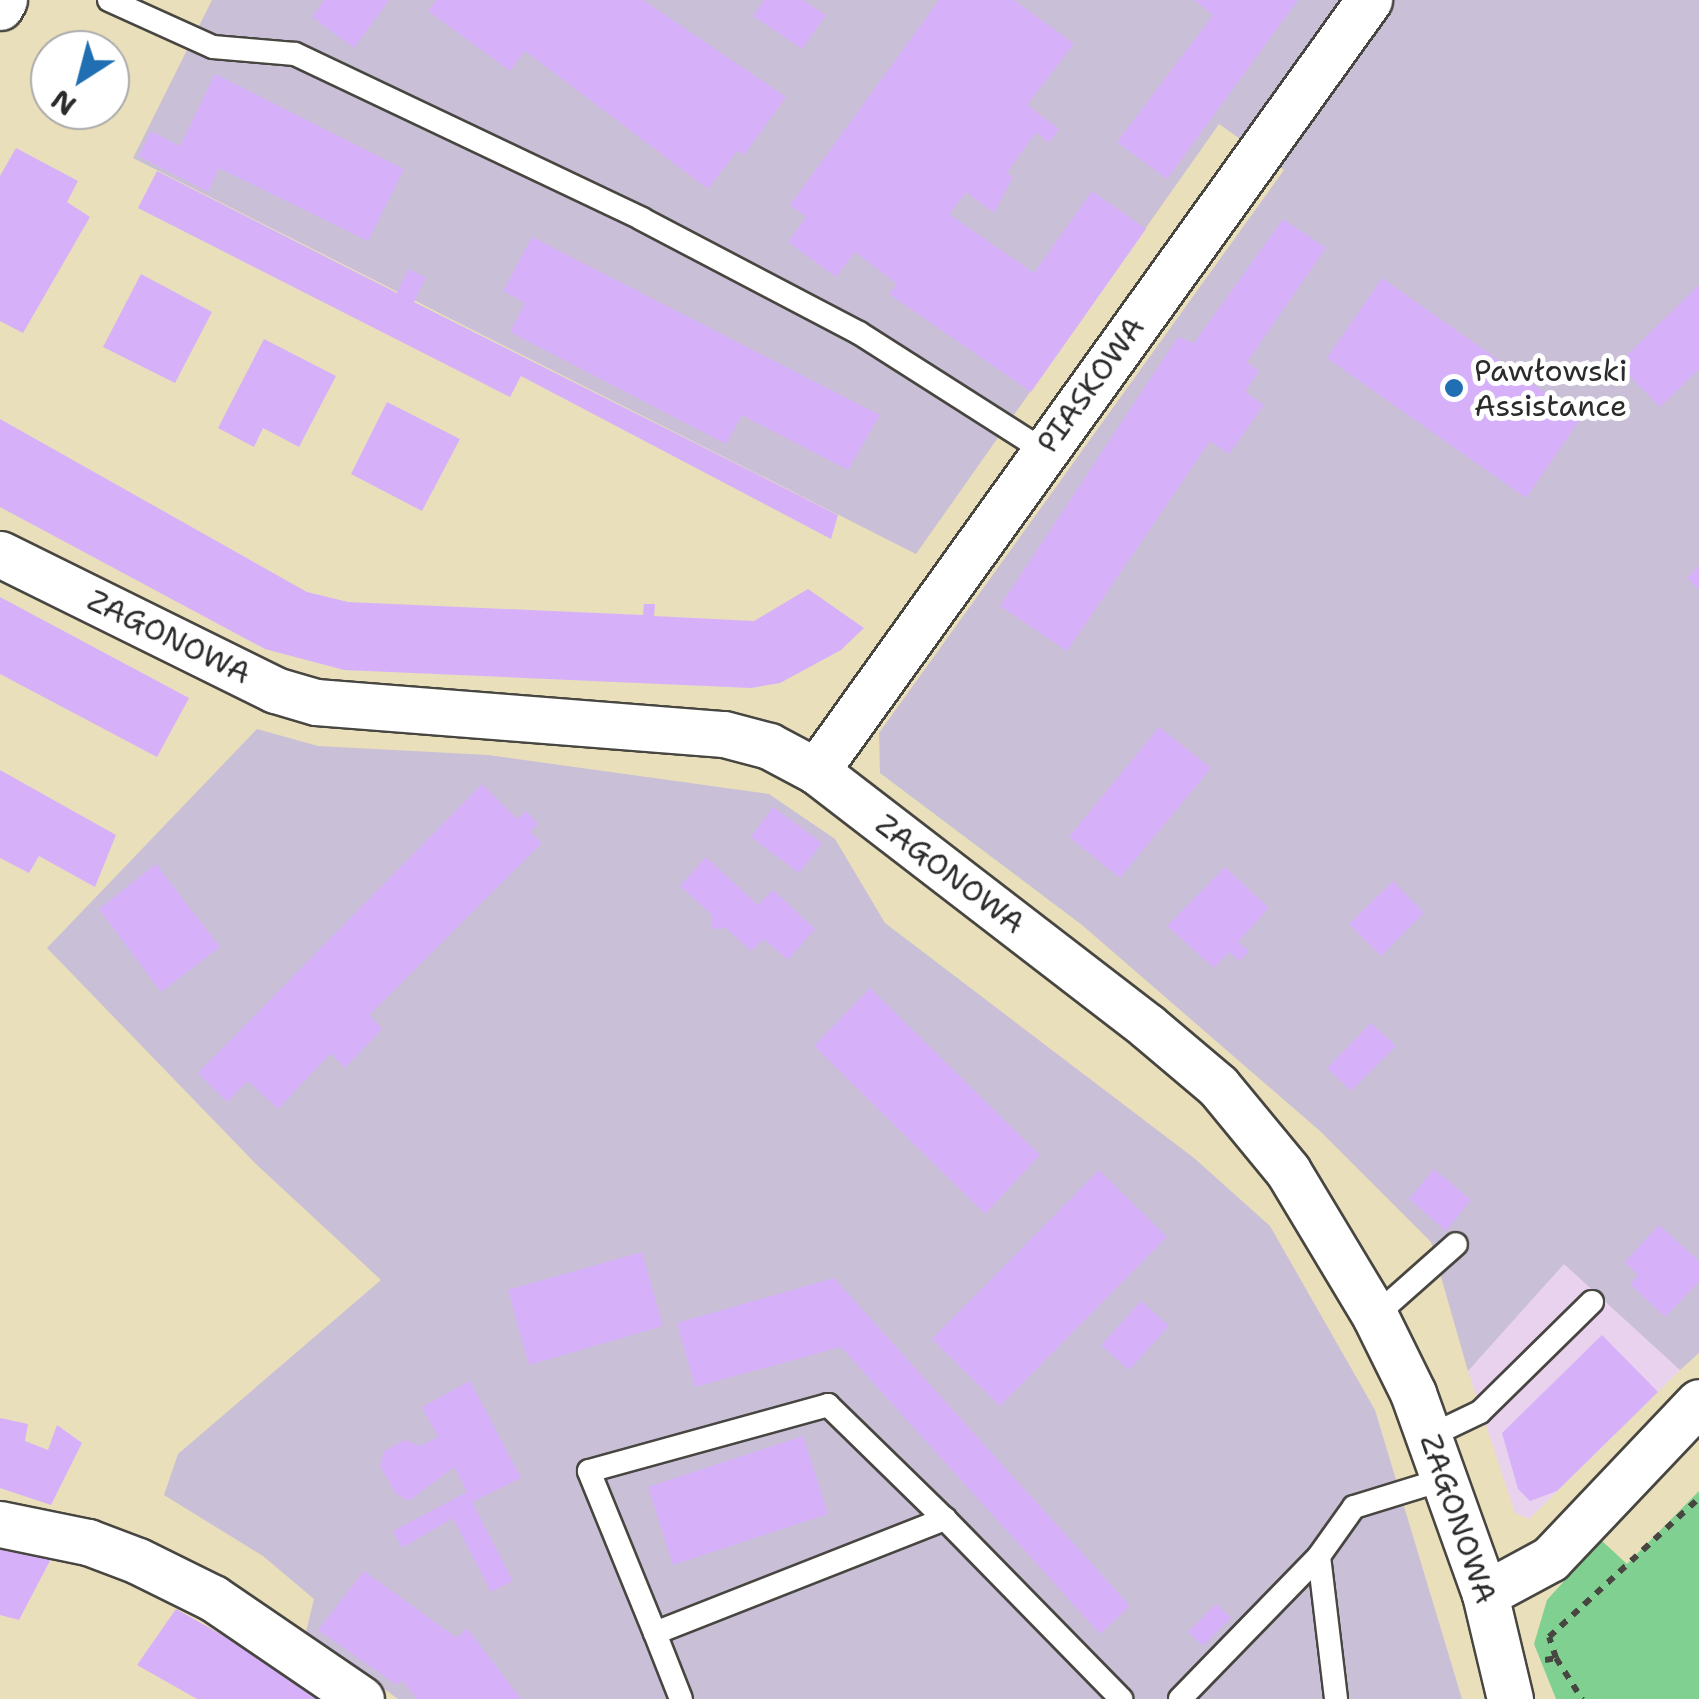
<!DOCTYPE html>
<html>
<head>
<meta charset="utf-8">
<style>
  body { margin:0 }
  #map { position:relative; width:1699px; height:1699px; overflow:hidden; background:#e9dfbb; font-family:"Shantell Sans",sans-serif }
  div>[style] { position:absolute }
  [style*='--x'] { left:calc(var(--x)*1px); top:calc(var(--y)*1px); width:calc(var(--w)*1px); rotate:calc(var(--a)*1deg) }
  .built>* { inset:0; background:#e9d2ed }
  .industrial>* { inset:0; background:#c9bfd7 }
  .green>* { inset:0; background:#80d191 }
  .building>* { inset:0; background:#d6b1fa }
  .path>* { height:6px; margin-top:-3px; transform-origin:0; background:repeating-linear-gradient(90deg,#484641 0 8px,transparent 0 16px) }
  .roads { filter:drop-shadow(2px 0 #484641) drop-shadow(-2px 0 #484641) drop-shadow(0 2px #484641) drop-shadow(0 -2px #484641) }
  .lane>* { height:22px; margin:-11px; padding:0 11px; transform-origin:11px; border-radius:11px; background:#fff }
  .street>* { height:45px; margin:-22.5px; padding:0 22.5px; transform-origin:22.5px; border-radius:22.5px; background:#fff }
  .dots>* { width:28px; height:28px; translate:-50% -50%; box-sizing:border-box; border:5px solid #fff; border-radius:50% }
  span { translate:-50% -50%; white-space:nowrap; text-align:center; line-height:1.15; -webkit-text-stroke:10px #fff; paint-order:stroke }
  .poi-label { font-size:30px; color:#2b2b2b }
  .left { translate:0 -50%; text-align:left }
  .street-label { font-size:30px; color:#2b2b2b }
  .north { position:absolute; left:30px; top:30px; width:100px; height:100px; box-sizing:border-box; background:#fff; border:2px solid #aaa; border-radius:50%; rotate:216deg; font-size:28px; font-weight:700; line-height:40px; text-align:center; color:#2b2b2b }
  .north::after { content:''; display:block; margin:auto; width:35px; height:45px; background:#1f6fb2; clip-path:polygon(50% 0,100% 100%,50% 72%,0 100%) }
</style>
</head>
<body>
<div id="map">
  <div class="built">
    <i style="clip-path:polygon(1564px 1263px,1680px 1370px,1529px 1519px,1515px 1513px,1468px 1371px)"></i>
  </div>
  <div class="industrial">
    <i style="clip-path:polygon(212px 0,1699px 0,1699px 1353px,1680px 1370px,1564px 1264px,1468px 1371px,1431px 1242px,1320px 1131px,1082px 925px,880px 773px,879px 733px,1284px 170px,1219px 124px,916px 554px,133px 158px)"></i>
    <i style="clip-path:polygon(257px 729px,318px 746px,488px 755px,769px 794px,835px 839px,885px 923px,1194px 1158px,1270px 1226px,1375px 1410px,1462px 1699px,398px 1699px,306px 1632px,314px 1599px,263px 1556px,164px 1495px,178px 1454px,381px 1280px,256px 1164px,47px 948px)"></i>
  </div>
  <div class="green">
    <i style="clip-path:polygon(1699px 1491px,1699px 1699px,1556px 1699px,1534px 1644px,1547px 1600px,1601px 1540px,1627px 1564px)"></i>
  </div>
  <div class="building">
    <i style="clip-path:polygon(324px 0,389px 0,354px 48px,312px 17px)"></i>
    <i style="clip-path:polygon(436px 0,643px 0,786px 97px,744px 155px,737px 151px,708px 189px,525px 51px,510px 71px,428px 11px)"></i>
    <i style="clip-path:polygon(764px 0,803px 0,826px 15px,802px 49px,753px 16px)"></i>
    <i style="clip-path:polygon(939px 0,1014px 0,1074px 44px,1027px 105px,1059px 129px,1049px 143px,1036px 132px,1007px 173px,1013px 177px,994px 213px,966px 192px,949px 214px,1034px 273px,1092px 191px,1146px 229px,1031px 392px,889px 294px,897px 284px,855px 252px,836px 277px,788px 242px,806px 217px,790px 205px)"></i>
    <i style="clip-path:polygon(1194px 0,1298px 0,1167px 179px,1117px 142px,1213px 15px)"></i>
    <i style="clip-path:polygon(215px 74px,404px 169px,368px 241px,219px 168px,208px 192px,139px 156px,151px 131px,180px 146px)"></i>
    <i style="clip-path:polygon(16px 148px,78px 181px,67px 202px,90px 217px,23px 333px,0 321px,0 176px)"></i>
    <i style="clip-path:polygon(157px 171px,397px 293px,408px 269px,426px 277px,414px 302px,838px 515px,831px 539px,521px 376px,510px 397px,138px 208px)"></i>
    <i style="clip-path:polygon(1283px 219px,1326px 248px,1247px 362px,1259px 371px,1245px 392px,1264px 405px,1229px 454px,1210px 441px,1067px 651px,1000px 606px,1178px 337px,1194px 343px)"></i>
    <i style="clip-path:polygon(532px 237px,880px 415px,848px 470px,742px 415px,726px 444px,510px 332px,525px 303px,503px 291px)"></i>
    <i style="clip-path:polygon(141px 274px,212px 312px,175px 383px,103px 347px)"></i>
    <i style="clip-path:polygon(1382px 278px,1581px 418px,1526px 498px,1327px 358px)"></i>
    <i style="clip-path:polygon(1699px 285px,1699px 369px,1660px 407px,1618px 364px)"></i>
    <i style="clip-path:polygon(264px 339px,336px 376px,299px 447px,263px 428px,254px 447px,218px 428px)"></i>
    <i style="clip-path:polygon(387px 402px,460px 439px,422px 511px,351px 474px)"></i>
    <i style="clip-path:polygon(0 419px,307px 592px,348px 602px,643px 615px,644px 604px,655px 604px,654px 616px,754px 621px,808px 589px,864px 628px,841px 650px,780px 683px,751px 688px,344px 670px,265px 649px,0 507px)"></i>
    <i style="clip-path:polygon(1699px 566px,1699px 590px,1687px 578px)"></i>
    <i style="clip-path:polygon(0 597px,189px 698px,157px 757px,0 674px)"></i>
    <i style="clip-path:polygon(1159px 727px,1211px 768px,1120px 878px,1069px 837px)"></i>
    <i style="clip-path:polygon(0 770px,116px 835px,95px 887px,39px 856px,29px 873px,0 858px)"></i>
    <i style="clip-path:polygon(482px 784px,517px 819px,526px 811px,538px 824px,530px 832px,542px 843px,369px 1015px,382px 1029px,345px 1068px,331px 1053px,278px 1109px,248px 1081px,227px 1102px,198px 1073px)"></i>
    <i style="clip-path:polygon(773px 807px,822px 843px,799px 873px,751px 837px)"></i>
    <i style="clip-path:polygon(706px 857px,758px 905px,773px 890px,815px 929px,788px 960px,764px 939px,751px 951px,726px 928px,711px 929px,711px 914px,680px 886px)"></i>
    <i style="clip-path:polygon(156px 864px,220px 947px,161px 992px,99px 909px)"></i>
    <i style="clip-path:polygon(1225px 867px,1269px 908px,1238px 942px,1249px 951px,1240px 961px,1229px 952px,1214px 968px,1167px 926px)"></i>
    <i style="clip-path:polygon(1393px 881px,1424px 913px,1381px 956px,1349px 924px)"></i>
    <i style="clip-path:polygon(870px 988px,1040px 1155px,985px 1214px,814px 1046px)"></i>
    <i style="clip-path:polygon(1371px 1023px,1396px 1046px,1351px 1091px,1327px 1068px)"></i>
    <i style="clip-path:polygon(1434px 1169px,1471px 1200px,1446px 1231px,1409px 1199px)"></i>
    <i style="clip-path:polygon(1099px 1170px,1167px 1237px,1000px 1406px,932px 1339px)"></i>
    <i style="clip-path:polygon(1659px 1225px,1699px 1261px,1699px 1282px,1665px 1317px,1630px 1284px,1638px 1275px,1625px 1262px)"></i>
    <i style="clip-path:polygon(642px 1252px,663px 1326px,529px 1365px,508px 1290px)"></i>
    <i style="clip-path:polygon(834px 1278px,1130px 1606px,1100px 1634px,841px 1347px,695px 1387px,677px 1323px)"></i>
    <i style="clip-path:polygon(1141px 1301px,1169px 1326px,1129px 1370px,1101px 1345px)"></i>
    <i style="clip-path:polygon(1602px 1335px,1658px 1392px,1557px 1491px,1530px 1501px,1518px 1489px,1502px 1433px)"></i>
    <i style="clip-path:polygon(470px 1381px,521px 1478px,472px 1502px,513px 1581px,491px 1592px,453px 1518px,402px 1548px,393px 1531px,467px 1492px,454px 1467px,409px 1501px,396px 1494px,380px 1466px,384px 1451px,405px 1440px,420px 1446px,438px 1437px,422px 1407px)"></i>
    <i style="clip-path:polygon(0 1418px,28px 1424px,25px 1441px,48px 1450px,57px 1425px,82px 1443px,51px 1505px,0 1488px)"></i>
    <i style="clip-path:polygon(803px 1436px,828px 1514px,673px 1565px,648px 1487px)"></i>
    <i style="clip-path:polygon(0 1546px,52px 1557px,19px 1620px,0 1615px)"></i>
    <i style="clip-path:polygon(364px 1571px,457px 1638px,467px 1628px,521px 1699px,417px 1699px,402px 1680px,397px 1685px,318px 1630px)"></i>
    <i style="clip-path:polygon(1216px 1604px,1231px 1618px,1203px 1646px,1188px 1632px)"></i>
    <i style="clip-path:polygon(176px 1609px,288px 1672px,323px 1699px,197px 1699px,137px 1665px)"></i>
  </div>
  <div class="path">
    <i style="--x:1556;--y:1658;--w:49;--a:57.6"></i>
    <i style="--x:1545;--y:1660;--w:11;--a:-10"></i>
    <i style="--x:1556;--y:1658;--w:22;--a:-108"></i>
    <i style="--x:1549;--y:1637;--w:205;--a:-42.8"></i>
  </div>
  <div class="roads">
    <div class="lane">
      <i style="--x:109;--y:0;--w:114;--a:24.3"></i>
      <i style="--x:213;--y:47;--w:82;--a:4.9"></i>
      <i style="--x:295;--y:54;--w:384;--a:25.4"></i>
      <i style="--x:642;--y:219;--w:245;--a:27.7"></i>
      <i style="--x:859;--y:333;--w:219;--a:32.5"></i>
      <i style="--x:1375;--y:1316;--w:108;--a:-41.6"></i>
      <i style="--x:1430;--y:1436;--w:55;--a:-25.6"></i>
      <i style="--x:1480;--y:1412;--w:157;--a:-44.5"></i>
      <i style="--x:1319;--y:1556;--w:144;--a:83.2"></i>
      <i style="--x:655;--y:1633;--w:175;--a:-112.2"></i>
      <i style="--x:589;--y:1471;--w:248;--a:-15.4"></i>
      <i style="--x:828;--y:1405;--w:163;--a:44.3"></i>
      <i style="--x:681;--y:1699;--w:71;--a:-111.5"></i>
      <i style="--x:655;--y:1633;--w:312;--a:-21.5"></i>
      <i style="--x:945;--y:1519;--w:252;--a:45.6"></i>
      <i style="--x:1180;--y:1699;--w:199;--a:-45.8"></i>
      <i style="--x:1319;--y:1556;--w:60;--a:-54.5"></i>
      <i style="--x:1354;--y:1507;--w:95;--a:-17.1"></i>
    </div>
    <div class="street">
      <i style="--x:0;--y:7;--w:8;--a:-60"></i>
      <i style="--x:0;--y:554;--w:307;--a:26.3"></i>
      <i style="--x:275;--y:690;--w:43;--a:16.3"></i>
      <i style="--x:316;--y:702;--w:409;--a:4.5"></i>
      <i style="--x:724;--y:734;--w:47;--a:14.9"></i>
      <i style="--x:769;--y:746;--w:53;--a:28"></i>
      <i style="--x:816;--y:771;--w:418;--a:37.6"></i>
      <i style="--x:1147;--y:1026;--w:93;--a:40.2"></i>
      <i style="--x:1218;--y:1086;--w:110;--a:50.5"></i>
      <i style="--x:1288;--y:1171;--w:169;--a:59"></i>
      <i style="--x:1375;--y:1316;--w:86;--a:63.7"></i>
      <i style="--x:1413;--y:1393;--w:214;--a:70.3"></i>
      <i style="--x:1485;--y:1594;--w:108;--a:76.6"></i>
      <i style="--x:816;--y:771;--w:949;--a:-54.35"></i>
      <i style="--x:0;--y:1524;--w:90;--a:11.6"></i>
      <i style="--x:88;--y:1542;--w:53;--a:20.8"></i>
      <i style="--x:138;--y:1561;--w:84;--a:26.3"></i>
      <i style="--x:213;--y:1598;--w:179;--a:34.3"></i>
      <i style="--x:1485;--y:1594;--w:74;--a:-28.3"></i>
      <i style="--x:1550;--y:1559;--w:216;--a:-46.5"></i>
    </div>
  </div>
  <div class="dots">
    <i style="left:1454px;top:388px;background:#1f6fb2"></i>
  </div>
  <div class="poi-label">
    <span class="left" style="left:1474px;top:388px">Pawłowski<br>Assistance</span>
  </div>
  <div class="street-label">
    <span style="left:1091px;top:385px;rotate:-54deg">PIASKOWA</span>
    <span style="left:169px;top:637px;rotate:26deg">ZAGONOWA</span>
    <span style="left:950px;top:874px;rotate:37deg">ZAGONOWA</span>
    <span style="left:1458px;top:1519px;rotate:71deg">ZAGONOWA</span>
  </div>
  <div class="north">N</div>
</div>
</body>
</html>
